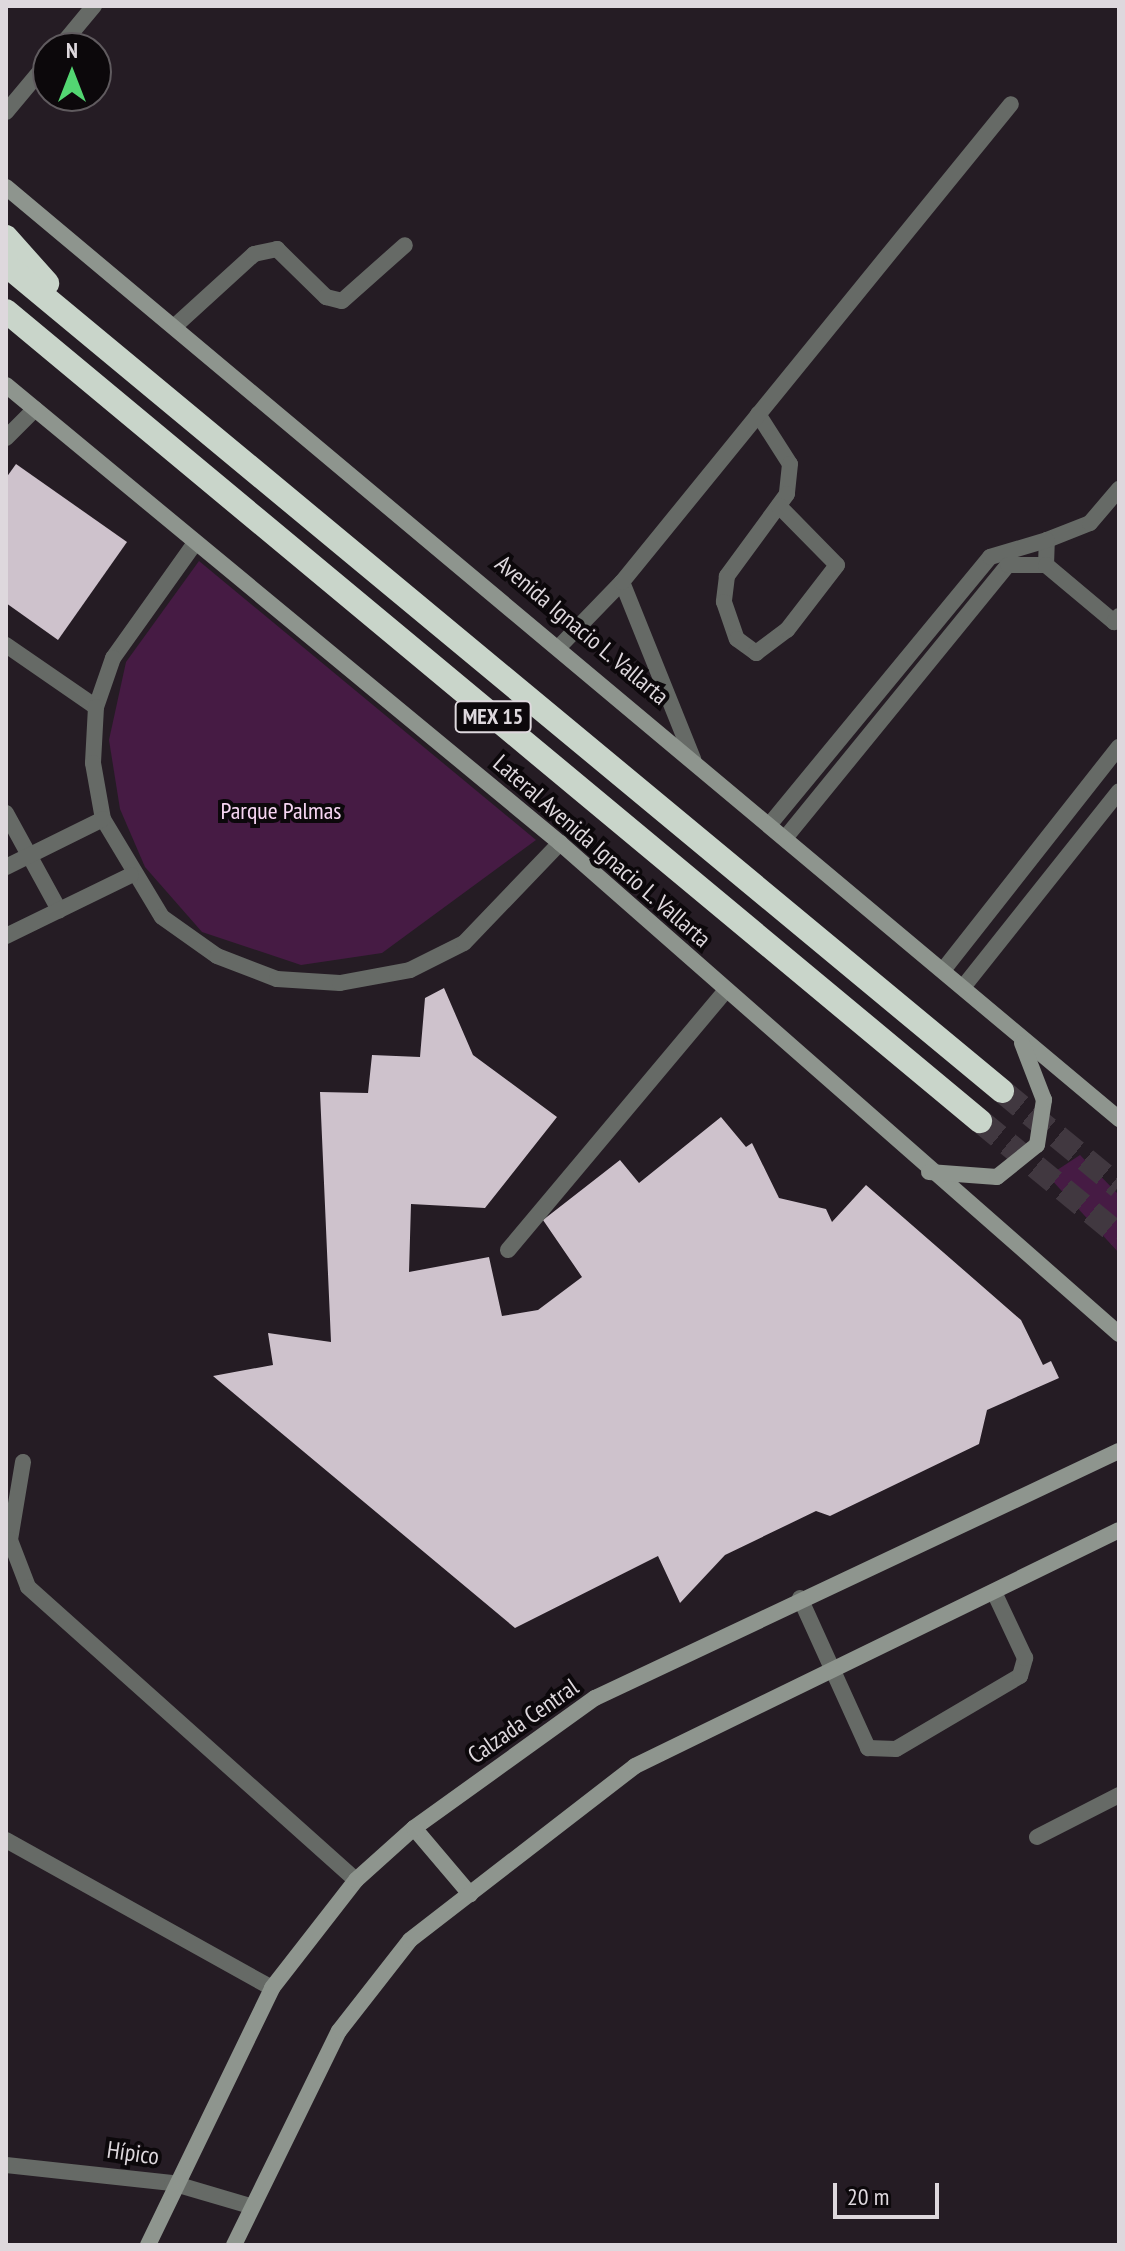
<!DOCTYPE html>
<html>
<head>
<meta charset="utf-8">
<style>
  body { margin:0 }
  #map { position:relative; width:1125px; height:2251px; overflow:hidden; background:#251c24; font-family:"PT Sans Narrow",sans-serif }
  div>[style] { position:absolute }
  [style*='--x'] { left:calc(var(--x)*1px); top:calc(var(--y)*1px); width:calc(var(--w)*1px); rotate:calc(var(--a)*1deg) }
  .green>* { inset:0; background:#461b44 }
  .building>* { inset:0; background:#cec2cc }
  .highway-tunnel>* { height:24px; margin-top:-12px; transform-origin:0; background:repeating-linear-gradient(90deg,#413840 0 24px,transparent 0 36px) }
  .lane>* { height:16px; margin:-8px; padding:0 8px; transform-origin:8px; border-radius:8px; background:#666a66 }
  .street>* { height:16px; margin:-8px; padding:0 8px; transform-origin:8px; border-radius:8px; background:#666a66 }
  .secondary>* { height:16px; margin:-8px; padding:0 8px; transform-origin:8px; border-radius:8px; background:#8e958e }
  .highway>* { height:24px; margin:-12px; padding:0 12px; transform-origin:12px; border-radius:12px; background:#c9d5ca }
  span { translate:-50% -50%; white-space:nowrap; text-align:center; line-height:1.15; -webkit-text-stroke:8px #0c080b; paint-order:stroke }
  .shield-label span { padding:2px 6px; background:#0c080b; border:2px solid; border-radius:6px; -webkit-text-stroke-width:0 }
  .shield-label { font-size:22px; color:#ded8dd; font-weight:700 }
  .street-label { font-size:24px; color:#ded8dd }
  .park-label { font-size:24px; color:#f7d6f3 }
  .frame { position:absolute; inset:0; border:8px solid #ded8dd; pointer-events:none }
  .north { position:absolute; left:32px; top:32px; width:80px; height:80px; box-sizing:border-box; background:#0c080b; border:2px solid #605b5f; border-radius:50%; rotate:0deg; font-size:22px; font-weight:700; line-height:32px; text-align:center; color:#ded8dd }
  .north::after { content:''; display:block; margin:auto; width:28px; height:36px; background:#53d672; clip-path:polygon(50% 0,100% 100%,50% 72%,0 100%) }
  .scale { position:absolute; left:833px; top:2183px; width:106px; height:36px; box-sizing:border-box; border:4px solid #ded8dd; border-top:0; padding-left:10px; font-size:24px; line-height:28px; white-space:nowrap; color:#ded8dd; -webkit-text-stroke:6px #0c080b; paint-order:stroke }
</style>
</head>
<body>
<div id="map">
  <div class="green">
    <i style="clip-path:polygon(199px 561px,536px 840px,382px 953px,301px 965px,202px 932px,145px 867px,120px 809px,109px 740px,126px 662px)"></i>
    <i style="clip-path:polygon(1080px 1155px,1119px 1195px,1119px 1253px,1048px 1176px)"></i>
  </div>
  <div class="building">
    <i style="clip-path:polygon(16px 464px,127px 542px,58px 640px,6px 603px,6px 478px)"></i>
    <i style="clip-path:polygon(444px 988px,473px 1055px,557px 1117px,485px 1208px,411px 1204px,409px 1272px,489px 1257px,502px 1316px,538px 1310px,582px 1277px,543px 1220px,620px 1160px,639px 1183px,721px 1117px,746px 1147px,752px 1143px,779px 1198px,826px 1209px,832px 1222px,866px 1185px,1021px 1320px,1043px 1365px,1051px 1361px,1059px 1378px,987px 1410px,979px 1444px,830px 1516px,816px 1511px,725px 1555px,680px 1603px,658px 1556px,515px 1628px,213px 1376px,273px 1365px,268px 1333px,331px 1342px,320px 1092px,368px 1093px,372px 1055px,420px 1057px,425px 998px)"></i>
  </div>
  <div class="highway-tunnel">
    <i style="--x:1002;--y:1091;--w:151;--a:39.4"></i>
    <i style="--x:980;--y:1121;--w:180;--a:39.4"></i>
  </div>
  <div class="lane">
    <i style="--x:59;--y:48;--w:55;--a:-50.2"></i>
    <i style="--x:6;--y:112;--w:65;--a:-50"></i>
    <i style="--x:175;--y:326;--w:107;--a:-42.3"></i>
    <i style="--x:254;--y:254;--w:24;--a:-12"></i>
    <i style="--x:277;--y:249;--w:69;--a:44.4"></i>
    <i style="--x:326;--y:297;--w:16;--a:14"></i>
    <i style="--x:342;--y:301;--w:84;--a:-41.6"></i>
    <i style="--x:758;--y:414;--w:59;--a:57.4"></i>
    <i style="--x:790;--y:464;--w:30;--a:96"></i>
    <i style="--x:787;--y:494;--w:102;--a:126.2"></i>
    <i style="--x:727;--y:576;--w:26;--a:97"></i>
    <i style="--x:724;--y:602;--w:39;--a:71"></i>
    <i style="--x:737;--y:639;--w:24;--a:36"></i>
    <i style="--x:756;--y:653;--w:39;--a:-37"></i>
    <i style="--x:787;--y:630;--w:82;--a:-52.4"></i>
    <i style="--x:837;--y:565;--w:83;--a:-134.5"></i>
    <i style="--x:6;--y:438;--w:41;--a:-45"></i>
    <i style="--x:1046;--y:565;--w:25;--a:-88"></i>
    <i style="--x:1047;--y:540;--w:46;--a:-21.6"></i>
    <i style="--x:1090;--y:523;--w:45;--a:-49.5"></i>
    <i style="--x:622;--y:582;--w:191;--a:68.1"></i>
    <i style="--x:6;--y:645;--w:109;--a:34.6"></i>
    <i style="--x:559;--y:647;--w:91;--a:-45.9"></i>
    <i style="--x:622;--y:582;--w:616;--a:-50.86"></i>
    <i style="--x:6;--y:813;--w:111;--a:61.3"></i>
    <i style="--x:770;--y:824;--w:346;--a:-50.5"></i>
    <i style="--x:990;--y:557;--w:59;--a:-16.6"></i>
    <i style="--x:786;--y:837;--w:351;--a:-50.8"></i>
    <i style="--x:1008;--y:565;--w:38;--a:0"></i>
    <i style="--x:1046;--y:565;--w:89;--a:40"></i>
    <i style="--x:1114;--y:622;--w:8;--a:-50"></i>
    <i style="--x:944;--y:969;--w:283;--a:-51.8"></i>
    <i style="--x:964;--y:986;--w:249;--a:-51.5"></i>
    <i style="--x:508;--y:1250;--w:338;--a:-50"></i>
    <i style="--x:23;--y:1462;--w:79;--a:99.5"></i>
    <i style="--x:10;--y:1540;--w:50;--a:69"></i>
    <i style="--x:28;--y:1587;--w:440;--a:41.8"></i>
    <i style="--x:800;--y:1598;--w:165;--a:65.6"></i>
    <i style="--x:868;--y:1748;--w:28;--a:2"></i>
    <i style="--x:896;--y:1749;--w:144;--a:-30.5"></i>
    <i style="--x:1020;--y:1676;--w:19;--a:-74"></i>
    <i style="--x:1025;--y:1658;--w:73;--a:-115.2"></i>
    <i style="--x:1037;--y:1837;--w:92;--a:-27.1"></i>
    <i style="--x:6;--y:1840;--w:304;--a:29.1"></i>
  </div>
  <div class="street">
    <i style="--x:195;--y:543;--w:141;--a:125.5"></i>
    <i style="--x:113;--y:658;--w:52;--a:109.1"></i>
    <i style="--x:96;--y:707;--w:56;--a:93.1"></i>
    <i style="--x:93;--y:763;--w:57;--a:79.9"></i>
    <i style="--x:103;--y:819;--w:114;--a:59"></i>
    <i style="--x:162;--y:917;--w:67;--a:35.3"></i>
    <i style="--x:217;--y:956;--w:64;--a:21"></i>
    <i style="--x:277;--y:979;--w:63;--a:3.6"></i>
    <i style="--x:340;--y:983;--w:71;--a:-10.5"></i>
    <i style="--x:410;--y:970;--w:60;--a:-26.6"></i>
    <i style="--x:464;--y:943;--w:139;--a:-46.2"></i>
    <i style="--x:6;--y:867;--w:108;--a:-26.3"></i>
    <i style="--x:6;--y:936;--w:139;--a:-26"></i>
    <i style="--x:6;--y:2165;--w:167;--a:6.2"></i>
    <i style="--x:172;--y:2183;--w:81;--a:16.4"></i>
  </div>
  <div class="secondary">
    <i style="--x:6;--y:187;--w:1452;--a:39.94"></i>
    <i style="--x:6;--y:385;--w:719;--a:39.58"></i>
    <i style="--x:560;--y:843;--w:744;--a:41.29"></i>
    <i style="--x:929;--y:1172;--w:68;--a:4.2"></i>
    <i style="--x:997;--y:1177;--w:51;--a:-38.7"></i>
    <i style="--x:1037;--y:1145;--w:46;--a:-81.2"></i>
    <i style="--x:1044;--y:1100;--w:61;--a:-111.1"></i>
    <i style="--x:414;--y:1828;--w:87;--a:49.7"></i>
    <i style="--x:148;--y:2245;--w:285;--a:-64.2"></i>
    <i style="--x:272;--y:1988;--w:137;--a:-52.1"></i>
    <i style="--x:356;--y:1880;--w:78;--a:-41.9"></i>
    <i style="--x:414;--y:1828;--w:223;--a:-35.7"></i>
    <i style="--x:595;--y:1698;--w:579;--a:-25.24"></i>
    <i style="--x:234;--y:2245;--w:238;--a:-63.9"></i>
    <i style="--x:339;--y:2031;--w:115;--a:-52"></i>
    <i style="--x:410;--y:1940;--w:284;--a:-37.7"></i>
    <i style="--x:635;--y:1766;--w:538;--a:-25.99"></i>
  </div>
  <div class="highway">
    <i style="--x:6;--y:237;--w:62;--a:48.3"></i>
    <i style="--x:6;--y:265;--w:1294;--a:39.67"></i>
    <i style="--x:6;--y:311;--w:1267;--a:39.75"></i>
  </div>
  <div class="shield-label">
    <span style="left:493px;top:717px">MEX 15</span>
  </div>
  <div class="street-label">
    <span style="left:582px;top:630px;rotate:40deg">Avenida Ignacio L. Vallarta</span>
    <span style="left:602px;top:851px;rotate:41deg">Lateral Avenida Ignacio L. Vallarta</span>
    <span style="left:523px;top:1721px;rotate:-35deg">Calzada Central</span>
    <span style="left:133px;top:2153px;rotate:8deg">Hípico</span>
  </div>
  <div class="park-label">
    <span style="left:281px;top:811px">Parque Palmas</span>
  </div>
  <div class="frame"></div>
  <div class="north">N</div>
  <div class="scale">20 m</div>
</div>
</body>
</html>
